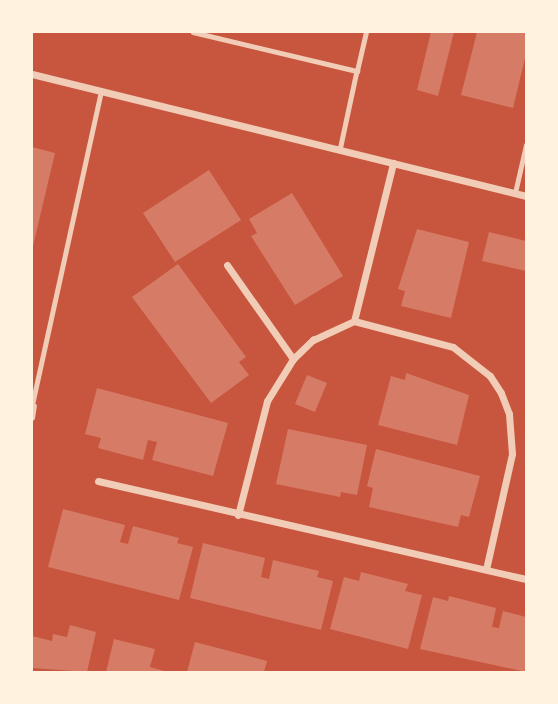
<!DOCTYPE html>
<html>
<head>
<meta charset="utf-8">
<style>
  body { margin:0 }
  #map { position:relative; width:558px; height:704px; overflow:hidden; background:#c8553d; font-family:Inter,sans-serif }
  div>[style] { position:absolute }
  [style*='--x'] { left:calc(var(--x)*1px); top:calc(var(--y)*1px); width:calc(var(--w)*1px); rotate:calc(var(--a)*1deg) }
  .building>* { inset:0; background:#d67c66 }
  .service>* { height:4.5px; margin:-2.25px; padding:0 2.25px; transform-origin:2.25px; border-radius:2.25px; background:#f1ccb7 }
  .minor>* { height:7px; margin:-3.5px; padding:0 3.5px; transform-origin:3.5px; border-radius:3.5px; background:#f1ccb7 }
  span { translate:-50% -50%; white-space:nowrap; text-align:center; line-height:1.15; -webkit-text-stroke:5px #fff3e0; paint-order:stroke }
  .frame { position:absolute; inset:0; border:33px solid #fff3e0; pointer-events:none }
</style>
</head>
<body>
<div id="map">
  <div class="building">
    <i style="clip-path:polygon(431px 32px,454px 32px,438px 96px,417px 90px)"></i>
    <i style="clip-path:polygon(477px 32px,526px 32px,526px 54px,513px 108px,461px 95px)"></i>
    <i style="clip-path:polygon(32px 147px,55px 153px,33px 246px,32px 246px)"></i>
    <i style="clip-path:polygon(209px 170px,241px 220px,175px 262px,143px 213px)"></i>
    <i style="clip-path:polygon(292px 193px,343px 276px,295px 305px,251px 236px,257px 233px,249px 219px)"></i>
    <i style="clip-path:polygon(417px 229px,469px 242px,451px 318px,401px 306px,405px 291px,398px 289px)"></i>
    <i style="clip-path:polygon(489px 232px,526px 241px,526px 271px,482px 261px)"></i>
    <i style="clip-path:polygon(178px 264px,246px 357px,239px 362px,249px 375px,211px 403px,132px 297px)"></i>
    <i style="clip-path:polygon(406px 373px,469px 395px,457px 445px,378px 425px,391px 376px,405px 380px)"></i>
    <i style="clip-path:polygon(307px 375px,327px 383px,315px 412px,295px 404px)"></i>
    <i style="clip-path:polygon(97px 388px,228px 423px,213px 476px,152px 460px,157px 442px,148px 440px,143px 460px,98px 448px,101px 438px,85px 434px)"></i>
    <i style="clip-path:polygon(288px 429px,367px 445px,357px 495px,341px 492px,340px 497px,276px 484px)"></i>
    <i style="clip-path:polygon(376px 449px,480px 476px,469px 517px,461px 515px,458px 527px,369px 507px,373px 488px,367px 486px)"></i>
    <i style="clip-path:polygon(63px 509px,125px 525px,120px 542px,128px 544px,133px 526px,179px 538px,177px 543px,193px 547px,179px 600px,48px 567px)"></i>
    <i style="clip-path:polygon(203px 543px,265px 558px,261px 577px,269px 579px,273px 560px,319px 571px,317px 577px,333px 581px,321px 630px,190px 598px)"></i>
    <i style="clip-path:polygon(361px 572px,408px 584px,405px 591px,422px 595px,408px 649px,330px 629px,344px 577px,359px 581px)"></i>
    <i style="clip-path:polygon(449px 596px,496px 608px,492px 627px,499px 628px,503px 611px,526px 617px,526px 672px,420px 649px,433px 597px,448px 601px)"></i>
    <i style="clip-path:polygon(70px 625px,96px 632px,87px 672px,32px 668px,32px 636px,52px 641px,53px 634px,67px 637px)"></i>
    <i style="clip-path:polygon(114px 639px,155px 649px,150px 667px,168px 672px,106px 672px)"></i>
    <i style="clip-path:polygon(195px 642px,267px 661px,264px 672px,187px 672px)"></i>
  </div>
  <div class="service">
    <i style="--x:193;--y:32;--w:169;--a:13.4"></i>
    <i style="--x:357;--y:71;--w:81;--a:102.1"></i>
    <i style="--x:357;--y:71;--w:40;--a:-77"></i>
    <i style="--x:515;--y:193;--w:49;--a:-77.1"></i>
    <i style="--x:32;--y:405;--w:321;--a:-77.6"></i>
    <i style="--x:32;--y:418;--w:12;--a:-81"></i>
  </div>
  <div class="minor">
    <i style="--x:32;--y:74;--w:509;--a:13.87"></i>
    <i style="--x:227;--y:265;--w:115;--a:54.9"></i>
    <i style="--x:354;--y:321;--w:163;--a:-76.1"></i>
    <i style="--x:98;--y:481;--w:439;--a:12.9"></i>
    <i style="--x:238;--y:515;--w:118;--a:-75.7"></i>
    <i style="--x:267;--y:401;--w:49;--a:-58.2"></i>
    <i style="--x:293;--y:359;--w:28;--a:-44"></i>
    <i style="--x:313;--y:340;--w:45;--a:-24.9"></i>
    <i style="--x:354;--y:321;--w:102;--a:14.7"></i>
    <i style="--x:453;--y:347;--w:47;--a:38.1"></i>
    <i style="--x:490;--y:376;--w:20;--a:57"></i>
    <i style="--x:501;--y:393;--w:22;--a:69"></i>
    <i style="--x:509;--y:414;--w:40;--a:85.7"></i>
    <i style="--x:512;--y:454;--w:118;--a:102.7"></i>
  </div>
  <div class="frame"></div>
</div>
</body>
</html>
